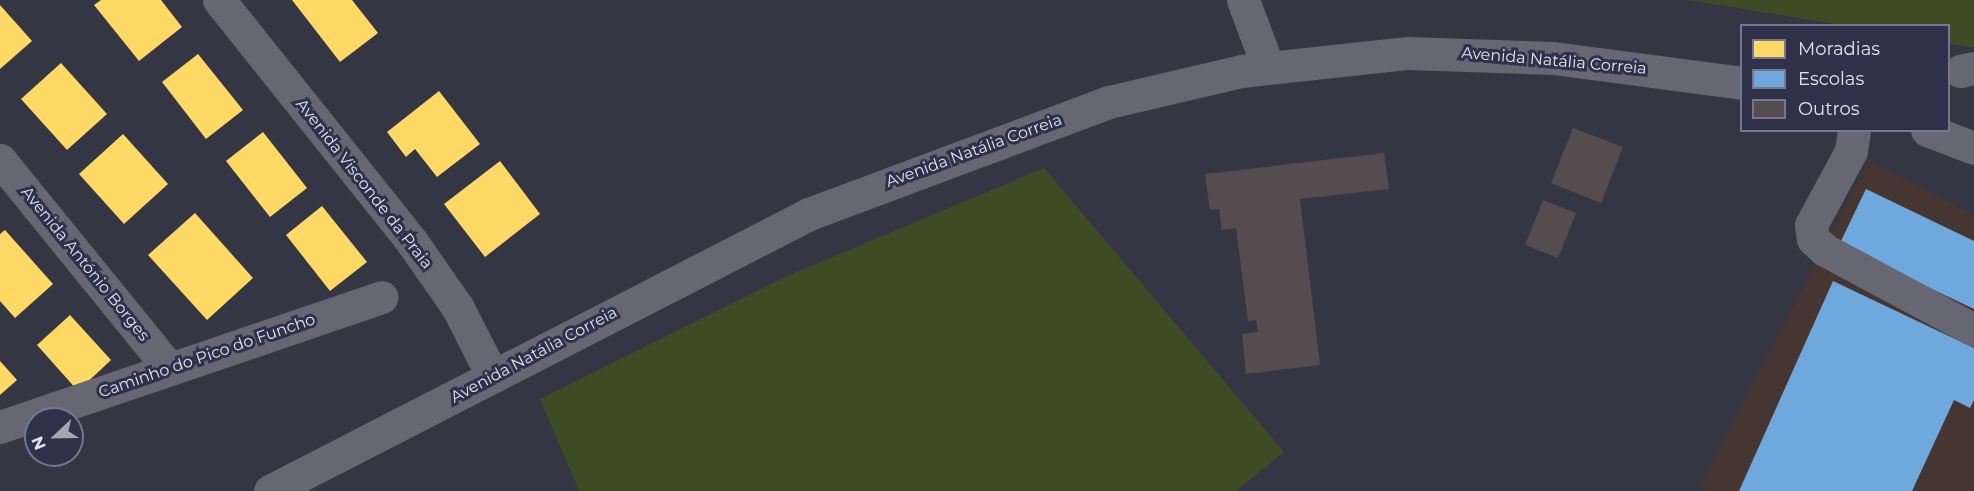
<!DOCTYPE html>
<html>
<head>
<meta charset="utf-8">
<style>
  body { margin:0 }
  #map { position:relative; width:1974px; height:491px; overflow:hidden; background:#353643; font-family:Montserrat,sans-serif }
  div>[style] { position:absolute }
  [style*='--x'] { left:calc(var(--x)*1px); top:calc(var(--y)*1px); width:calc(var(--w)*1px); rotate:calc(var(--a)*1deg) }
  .education>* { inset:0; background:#463631 }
  .green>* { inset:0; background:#3e4c25 }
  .homes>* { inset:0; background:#ffd966 }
  .schools>* { inset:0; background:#6fa8dc }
  .building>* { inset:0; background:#544c4e }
  .minor>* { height:33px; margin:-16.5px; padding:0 16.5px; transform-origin:16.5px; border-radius:16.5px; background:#676773 }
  span { translate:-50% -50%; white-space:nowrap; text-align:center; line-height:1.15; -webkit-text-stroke:6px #2f3049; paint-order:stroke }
  .street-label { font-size:16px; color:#e0e1f2 }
  .legend { position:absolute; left:1740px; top:24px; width:210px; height:108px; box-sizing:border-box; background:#2f3049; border:2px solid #76778d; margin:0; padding:8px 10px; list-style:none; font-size:18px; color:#e0e1f2 }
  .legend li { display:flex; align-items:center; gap:12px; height:30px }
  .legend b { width:30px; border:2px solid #76778d }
  .north { position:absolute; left:24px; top:407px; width:60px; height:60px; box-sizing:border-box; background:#2f3049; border:2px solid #76778d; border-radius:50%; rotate:248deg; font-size:16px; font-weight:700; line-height:24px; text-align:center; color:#e0e1f2 }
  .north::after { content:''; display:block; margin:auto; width:21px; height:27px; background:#a4a5b5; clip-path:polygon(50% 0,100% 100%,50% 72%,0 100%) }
</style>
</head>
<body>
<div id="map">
  <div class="education">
    <i style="clip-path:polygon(1869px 160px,1974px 215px,1974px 491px,1711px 491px,1700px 486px)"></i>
  </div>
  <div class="green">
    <i style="clip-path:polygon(1689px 0,1974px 0,1974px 48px,1949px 43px,1948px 26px,1841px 25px)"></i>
    <i style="clip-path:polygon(1044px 168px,1284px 452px,1236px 491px,579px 491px,540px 399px,785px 277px)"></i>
  </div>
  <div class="homes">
    <i style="clip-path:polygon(101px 0,161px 0,182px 27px,139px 61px,94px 5px)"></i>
    <i style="clip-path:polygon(292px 0,352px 0,378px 33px,340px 62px)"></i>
    <i style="clip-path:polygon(0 5px,32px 41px,0 69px)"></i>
    <i style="clip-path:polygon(198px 54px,243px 110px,206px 139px,162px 82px)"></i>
    <i style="clip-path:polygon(61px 63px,107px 114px,67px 150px,21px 99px)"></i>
    <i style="clip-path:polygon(439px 91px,480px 144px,437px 177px,415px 149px,406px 157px,387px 132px)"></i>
    <i style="clip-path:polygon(263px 132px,307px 188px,270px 217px,226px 161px)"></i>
    <i style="clip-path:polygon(123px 134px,168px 184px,124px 224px,79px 174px)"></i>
    <i style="clip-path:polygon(500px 161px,540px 214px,485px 257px,444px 204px)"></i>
    <i style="clip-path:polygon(322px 206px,367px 262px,330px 291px,286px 235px)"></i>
    <i style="clip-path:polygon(195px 213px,253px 278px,207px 320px,148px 255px)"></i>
    <i style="clip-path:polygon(5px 230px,53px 284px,15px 318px,0 301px,0 234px)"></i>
    <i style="clip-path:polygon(70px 315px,111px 360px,78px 391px,37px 345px)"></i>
    <i style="clip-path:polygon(0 361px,17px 380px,0 395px)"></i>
  </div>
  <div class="schools">
    <i style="clip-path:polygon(1866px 189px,1974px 241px,1974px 309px,1839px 245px)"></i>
    <i style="clip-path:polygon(1833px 281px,1974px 348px,1974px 400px,1970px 408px,1954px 400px,1912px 491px,1739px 491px)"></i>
  </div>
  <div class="building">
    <i style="clip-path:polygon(1573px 128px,1623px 147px,1601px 203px,1551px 183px)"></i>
    <i style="clip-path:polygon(1384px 153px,1389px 189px,1300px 199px,1320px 365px,1246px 374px,1242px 334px,1258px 332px,1256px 320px,1248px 321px,1236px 228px,1222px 230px,1219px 209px,1210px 210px,1205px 174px)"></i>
    <i style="clip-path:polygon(1543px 200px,1576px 213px,1558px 258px,1525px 245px)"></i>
  </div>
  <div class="minor">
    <i style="--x:219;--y:0;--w:310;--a:51.4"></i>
    <i style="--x:412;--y:242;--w:80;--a:55.1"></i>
    <i style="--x:458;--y:308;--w:77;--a:63.1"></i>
    <i style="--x:1243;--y:0;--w:72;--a:69.5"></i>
    <i style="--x:1960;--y:71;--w:14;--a:-12"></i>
    <i style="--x:1854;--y:130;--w:21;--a:98"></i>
    <i style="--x:1851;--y:151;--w:84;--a:118.4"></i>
    <i style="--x:1811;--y:225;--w:14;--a:82"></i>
    <i style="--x:1813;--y:239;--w:16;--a:43"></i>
    <i style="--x:1825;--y:250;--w:169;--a:28.2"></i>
    <i style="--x:1927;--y:130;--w:50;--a:21"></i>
    <i style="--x:0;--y:160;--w:268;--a:50.9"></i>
    <i style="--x:0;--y:427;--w:403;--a:-18.8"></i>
    <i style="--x:270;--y:491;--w:606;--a:-27.2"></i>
    <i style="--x:809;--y:214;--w:320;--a:-20.5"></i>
    <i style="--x:1109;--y:102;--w:136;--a:-13.2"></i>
    <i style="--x:1241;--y:71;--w:168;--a:-6.2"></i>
    <i style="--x:1408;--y:53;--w:145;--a:2"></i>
    <i style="--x:1553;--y:58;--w:191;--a:7.5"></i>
  </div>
  <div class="street-label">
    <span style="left:1554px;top:61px;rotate:5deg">Avenida Natália Correia</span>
    <span style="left:974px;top:151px;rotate:-20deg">Avenida Natália Correia</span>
    <span style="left:364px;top:184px;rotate:52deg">Avenida Visconde da Praia</span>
    <span style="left:85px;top:264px;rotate:51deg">Avenida António Borges</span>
    <span style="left:534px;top:355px;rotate:-28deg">Avenida Natália Correia</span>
    <span style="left:207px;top:356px;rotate:-19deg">Caminho do Pico do Funcho</span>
  </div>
  <ul class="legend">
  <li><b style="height:16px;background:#ffd966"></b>Moradias</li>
  <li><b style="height:16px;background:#6fa8dc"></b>Escolas</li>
  <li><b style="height:16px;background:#544c4e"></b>Outros</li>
  </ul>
  <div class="north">N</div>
</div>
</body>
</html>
